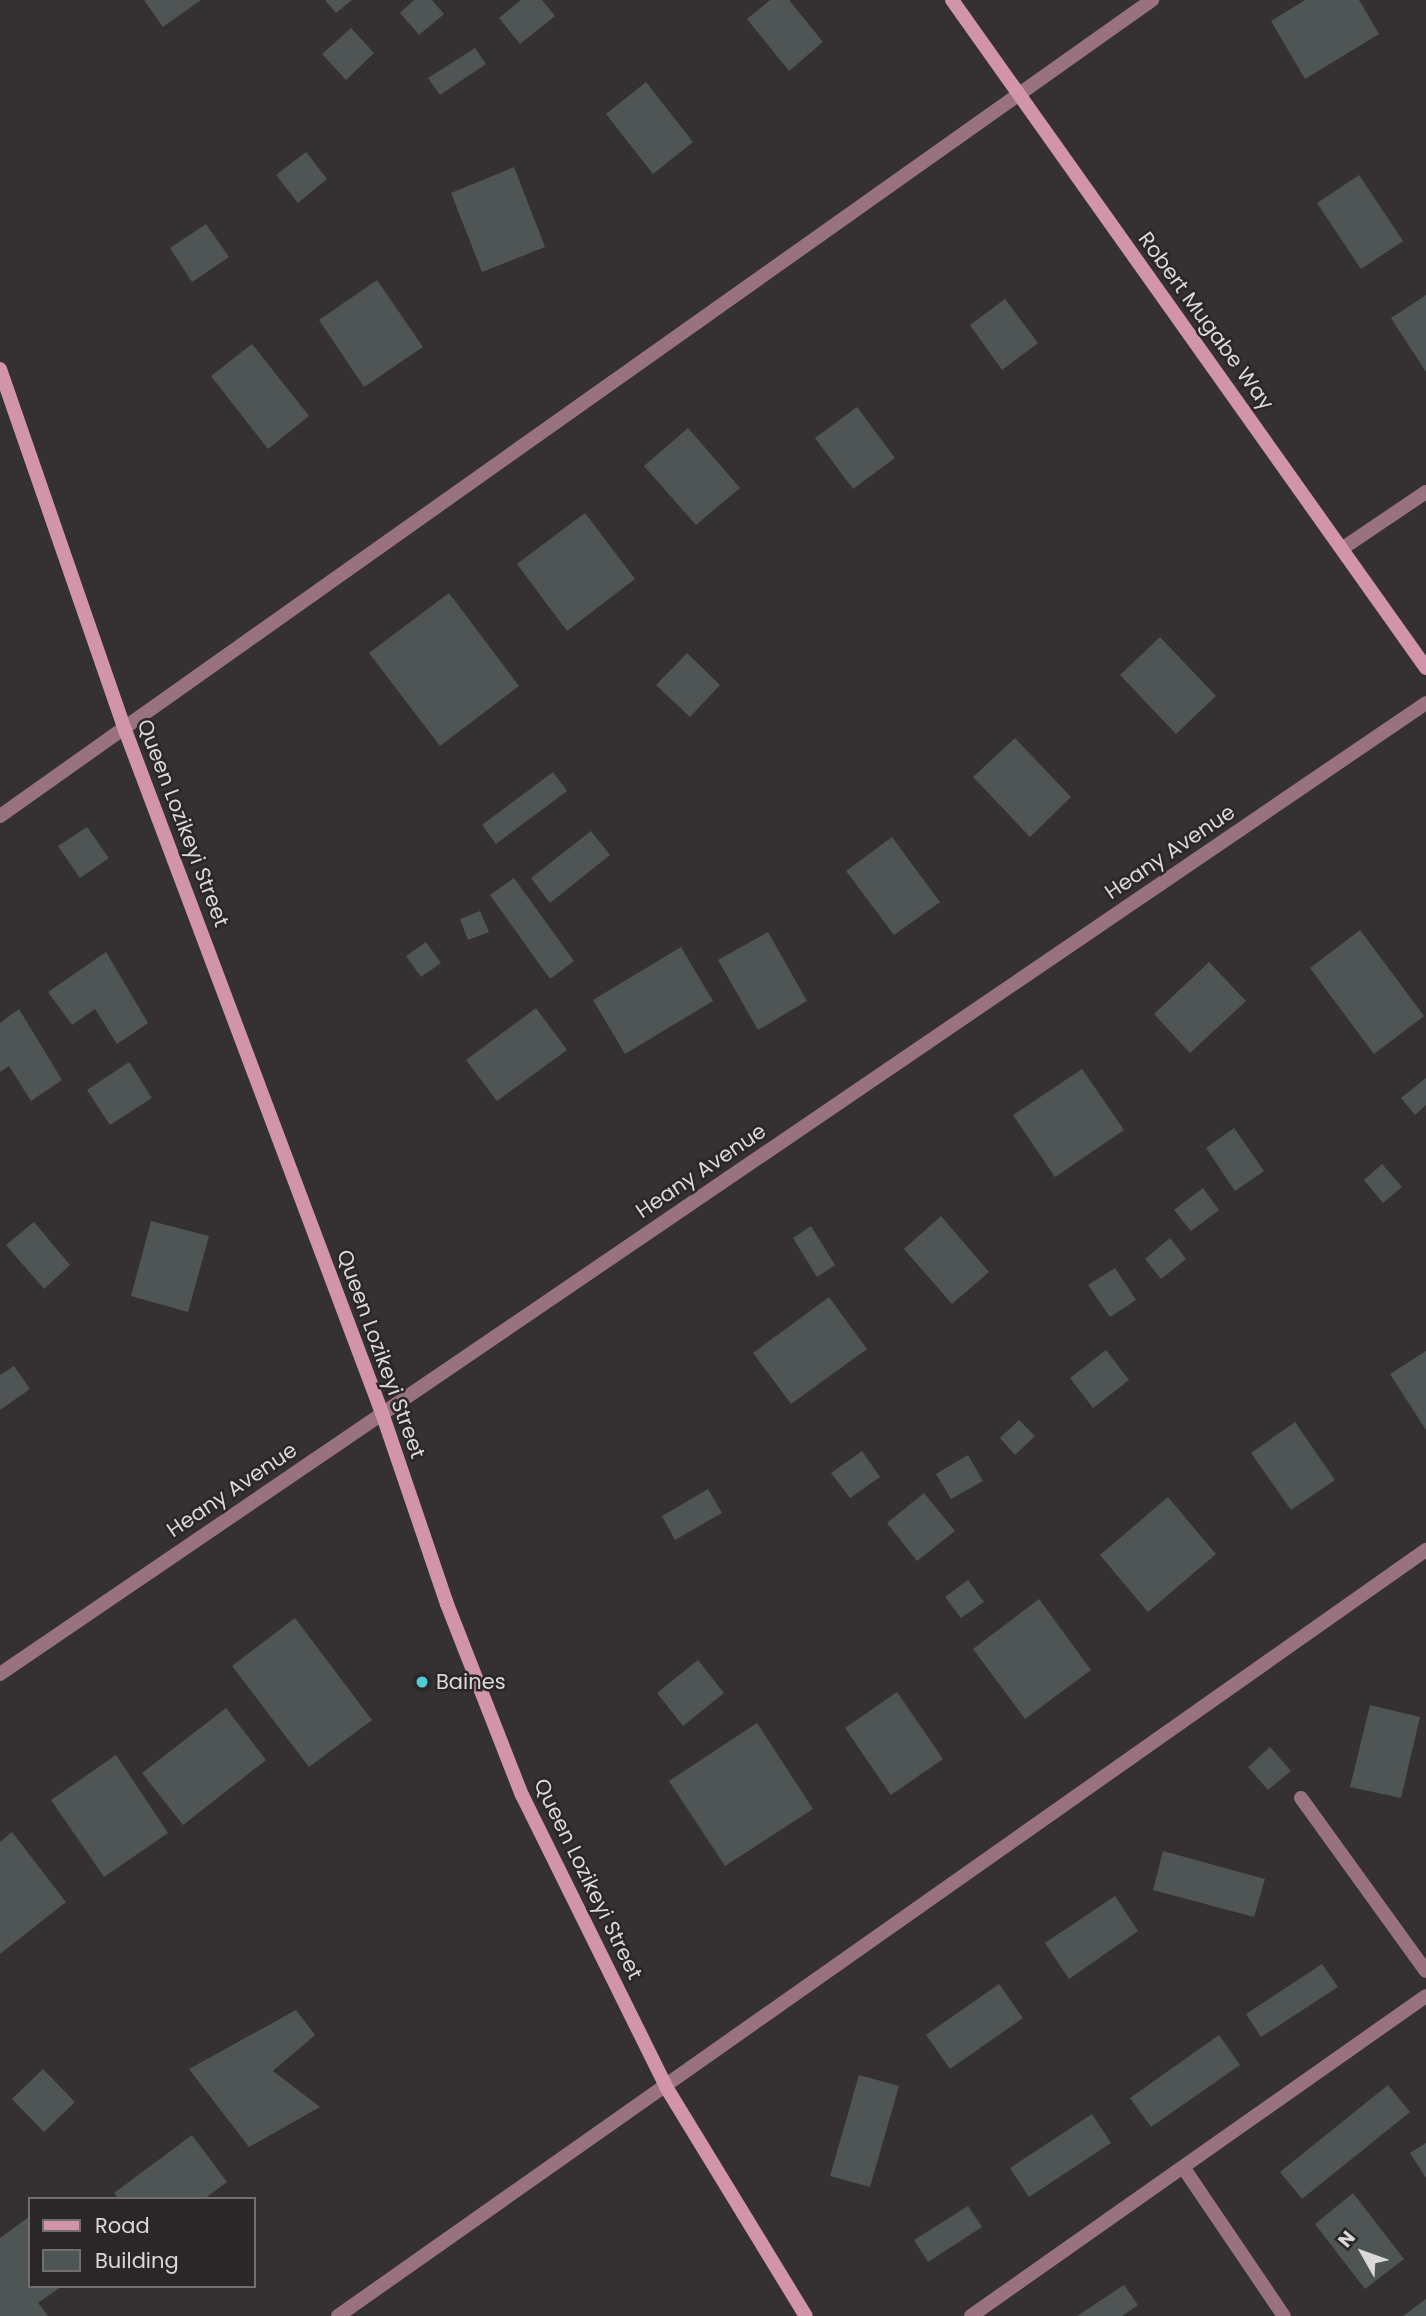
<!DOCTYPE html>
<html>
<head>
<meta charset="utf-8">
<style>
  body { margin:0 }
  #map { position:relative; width:1426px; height:2316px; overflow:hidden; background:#353132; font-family:Poppins,sans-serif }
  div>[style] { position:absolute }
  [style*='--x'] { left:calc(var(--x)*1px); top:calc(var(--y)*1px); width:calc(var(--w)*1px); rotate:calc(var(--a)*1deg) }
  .building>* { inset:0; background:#4f5454 }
  .lane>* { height:14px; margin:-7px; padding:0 7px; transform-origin:7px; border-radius:7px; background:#98727f }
  .street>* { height:14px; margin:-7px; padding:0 7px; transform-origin:7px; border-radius:7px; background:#98727f }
  .secondary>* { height:14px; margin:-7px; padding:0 7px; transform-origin:7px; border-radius:7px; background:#d194aa }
  .dots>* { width:19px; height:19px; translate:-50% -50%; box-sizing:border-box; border:4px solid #2b2728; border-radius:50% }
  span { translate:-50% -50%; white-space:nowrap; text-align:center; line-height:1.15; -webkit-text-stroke:5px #2b2728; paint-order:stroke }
  .street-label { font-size:21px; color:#dbd8d9 }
  .poi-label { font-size:21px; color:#dbd8d9 }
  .left { translate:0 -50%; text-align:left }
  .legend { position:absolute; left:28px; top:2197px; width:228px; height:91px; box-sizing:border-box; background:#2b2728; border:2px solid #716e6f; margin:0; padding:9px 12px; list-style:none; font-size:21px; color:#dbd8d9 }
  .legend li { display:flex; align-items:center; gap:14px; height:35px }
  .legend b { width:35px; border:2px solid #716e6f }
  .north { position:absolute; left:1328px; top:2218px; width:70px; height:70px; -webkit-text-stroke:5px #2b2728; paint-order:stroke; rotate:310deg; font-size:19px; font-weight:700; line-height:28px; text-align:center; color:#dbd8d9 }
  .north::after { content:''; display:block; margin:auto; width:24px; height:32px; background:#dbd8d9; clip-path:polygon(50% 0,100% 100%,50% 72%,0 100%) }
</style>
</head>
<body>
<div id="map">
  <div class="building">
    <i style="clip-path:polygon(144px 0,201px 0,163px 27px)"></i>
    <i style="clip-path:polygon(325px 0,352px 0,336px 13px)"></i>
    <i style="clip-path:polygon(414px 0,432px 0,444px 14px,419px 35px,400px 13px)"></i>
    <i style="clip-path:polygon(521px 0,542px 0,555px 16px,520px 44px,499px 18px)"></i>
    <i style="clip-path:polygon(770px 0,789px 0,823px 42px,789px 71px,747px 19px)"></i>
    <i style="clip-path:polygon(1305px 0,1359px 0,1379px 34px,1305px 79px,1271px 21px)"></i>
    <i style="clip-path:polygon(351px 28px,374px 53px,346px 80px,322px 54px)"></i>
    <i style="clip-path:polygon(475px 48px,486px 64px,440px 95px,428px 78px)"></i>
    <i style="clip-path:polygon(646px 82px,693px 142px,653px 174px,606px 114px)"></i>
    <i style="clip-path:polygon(306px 152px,327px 179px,298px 203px,276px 175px)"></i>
    <i style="clip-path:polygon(514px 167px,545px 247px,482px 272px,451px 193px)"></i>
    <i style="clip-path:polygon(1359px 175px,1403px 241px,1361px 269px,1317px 203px)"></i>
    <i style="clip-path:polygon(206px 224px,229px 257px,192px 282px,170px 248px)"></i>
    <i style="clip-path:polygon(377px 280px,423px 347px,364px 387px,319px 320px)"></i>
    <i style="clip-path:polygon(1426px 295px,1426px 372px,1391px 318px)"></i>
    <i style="clip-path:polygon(1005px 299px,1038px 343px,1002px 370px,970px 325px)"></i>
    <i style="clip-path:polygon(252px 344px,309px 416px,268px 449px,211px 376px)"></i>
    <i style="clip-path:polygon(857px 407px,895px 458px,853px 489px,815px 438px)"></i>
    <i style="clip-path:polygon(688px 428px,740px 488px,696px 525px,644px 466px)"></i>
    <i style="clip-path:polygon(585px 513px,635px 579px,567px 631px,517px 564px)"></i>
    <i style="clip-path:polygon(449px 593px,519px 686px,440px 746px,369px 653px)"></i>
    <i style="clip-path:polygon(1160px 637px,1216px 696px,1176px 734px,1120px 675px)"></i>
    <i style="clip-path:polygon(687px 653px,720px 685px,690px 717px,656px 685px)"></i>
    <i style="clip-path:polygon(1015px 738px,1071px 797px,1030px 837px,973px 777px)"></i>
    <i style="clip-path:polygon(553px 772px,567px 791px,496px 844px,482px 825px)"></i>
    <i style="clip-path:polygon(87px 827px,109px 858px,80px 878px,58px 846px)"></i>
    <i style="clip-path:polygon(591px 831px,610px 855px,550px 903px,531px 878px)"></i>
    <i style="clip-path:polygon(892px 837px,940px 902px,894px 935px,846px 871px)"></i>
    <i style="clip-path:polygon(514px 878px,574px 961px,550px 979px,490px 895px)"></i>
    <i style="clip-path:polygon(480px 911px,489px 932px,468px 940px,460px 919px)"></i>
    <i style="clip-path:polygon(1360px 930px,1424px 1016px,1374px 1054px,1310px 968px)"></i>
    <i style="clip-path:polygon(768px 932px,807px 1001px,758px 1030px,718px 960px)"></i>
    <i style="clip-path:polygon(426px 942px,441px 963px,421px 977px,406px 956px)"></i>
    <i style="clip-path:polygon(681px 947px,713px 1001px,625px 1054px,593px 1000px)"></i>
    <i style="clip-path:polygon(106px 952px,148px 1023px,117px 1044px,95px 1009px,72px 1025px,48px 992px)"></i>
    <i style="clip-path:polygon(1209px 962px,1246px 1001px,1190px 1053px,1154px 1014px)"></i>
    <i style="clip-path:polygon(536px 1008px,567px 1050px,497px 1101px,466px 1060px)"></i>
    <i style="clip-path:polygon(19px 1009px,62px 1080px,31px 1101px,9px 1066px,0 1072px,0 1023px)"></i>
    <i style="clip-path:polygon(129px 1062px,152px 1098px,110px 1125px,87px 1090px)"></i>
    <i style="clip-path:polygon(1082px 1069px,1124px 1130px,1055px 1177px,1013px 1115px)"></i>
    <i style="clip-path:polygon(1426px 1078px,1426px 1105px,1415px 1115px,1401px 1098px)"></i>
    <i style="clip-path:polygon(1234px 1128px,1264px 1171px,1235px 1191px,1206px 1148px)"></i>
    <i style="clip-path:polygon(1382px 1164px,1402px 1187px,1383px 1203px,1364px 1180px)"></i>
    <i style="clip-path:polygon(1203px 1188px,1219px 1210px,1191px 1231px,1174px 1210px)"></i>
    <i style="clip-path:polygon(941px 1216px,989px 1272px,952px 1304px,904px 1249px)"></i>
    <i style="clip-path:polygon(151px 1221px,209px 1236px,188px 1312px,131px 1296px)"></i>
    <i style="clip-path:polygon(34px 1222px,70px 1265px,44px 1289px,6px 1245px)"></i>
    <i style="clip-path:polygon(811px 1226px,835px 1265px,817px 1277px,793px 1238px)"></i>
    <i style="clip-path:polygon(1170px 1238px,1186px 1259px,1161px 1279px,1145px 1259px)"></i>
    <i style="clip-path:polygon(1115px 1268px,1136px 1300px,1110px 1317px,1088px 1285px)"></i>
    <i style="clip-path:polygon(829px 1297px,867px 1349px,791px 1404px,753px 1353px)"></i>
    <i style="clip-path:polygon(1106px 1350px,1129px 1380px,1093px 1408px,1070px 1378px)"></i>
    <i style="clip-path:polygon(1426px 1351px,1426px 1430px,1390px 1374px)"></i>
    <i style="clip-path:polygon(14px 1366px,30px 1389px,0 1410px,0 1375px)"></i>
    <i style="clip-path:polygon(1019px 1420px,1035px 1436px,1015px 1455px,1000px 1438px)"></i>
    <i style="clip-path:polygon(1295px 1422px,1335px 1480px,1291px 1510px,1251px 1453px)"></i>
    <i style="clip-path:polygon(862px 1451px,880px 1477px,850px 1498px,831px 1473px)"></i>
    <i style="clip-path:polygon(968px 1455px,983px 1481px,951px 1499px,936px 1474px)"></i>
    <i style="clip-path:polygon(708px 1489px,722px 1513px,675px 1540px,662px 1516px)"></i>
    <i style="clip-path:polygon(924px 1493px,955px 1531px,917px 1561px,887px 1523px)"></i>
    <i style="clip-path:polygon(1168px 1497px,1216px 1554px,1148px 1612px,1100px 1555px)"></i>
    <i style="clip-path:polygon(968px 1580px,984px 1602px,961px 1618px,945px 1597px)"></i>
    <i style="clip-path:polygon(1039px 1599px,1091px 1670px,1025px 1719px,973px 1649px)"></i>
    <i style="clip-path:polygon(295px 1618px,372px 1720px,309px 1767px,232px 1666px)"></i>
    <i style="clip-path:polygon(698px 1660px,724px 1693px,683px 1726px,657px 1693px)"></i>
    <i style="clip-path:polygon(897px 1692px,943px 1759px,891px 1795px,845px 1728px)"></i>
    <i style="clip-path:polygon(1370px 1705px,1420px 1717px,1401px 1798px,1350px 1787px)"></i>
    <i style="clip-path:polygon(226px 1708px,266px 1760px,183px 1825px,142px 1773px)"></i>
    <i style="clip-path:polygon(757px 1723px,813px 1809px,725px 1866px,669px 1781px)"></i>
    <i style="clip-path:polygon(1270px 1747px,1291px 1771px,1268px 1790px,1248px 1767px)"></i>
    <i style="clip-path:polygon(116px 1755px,168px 1833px,104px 1877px,51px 1800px)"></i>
    <i style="clip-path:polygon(12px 1832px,66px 1902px,0 1954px,0 1842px)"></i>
    <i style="clip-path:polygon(1163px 1851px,1265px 1879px,1254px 1917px,1153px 1890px)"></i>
    <i style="clip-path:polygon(1115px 1896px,1138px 1931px,1069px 1979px,1045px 1943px)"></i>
    <i style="clip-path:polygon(1322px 1964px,1338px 1987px,1261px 2037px,1246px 2014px)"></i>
    <i style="clip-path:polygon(999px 1984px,1023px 2018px,950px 2069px,926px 2035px)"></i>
    <i style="clip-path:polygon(296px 2010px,315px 2035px,273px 2071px,320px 2107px,249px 2147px,189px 2069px)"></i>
    <i style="clip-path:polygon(1219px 2035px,1240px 2065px,1151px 2127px,1130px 2098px)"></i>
    <i style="clip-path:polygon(43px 2069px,75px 2102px,44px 2132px,12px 2099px)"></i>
    <i style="clip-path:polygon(859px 2075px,899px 2086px,870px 2187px,830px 2176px)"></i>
    <i style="clip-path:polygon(1388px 2085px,1410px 2112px,1302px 2199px,1280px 2172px)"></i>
    <i style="clip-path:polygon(1092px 2114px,1111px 2143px,1029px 2197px,1010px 2168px)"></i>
    <i style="clip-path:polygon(192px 2135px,227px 2182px,204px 2199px,119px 2199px,114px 2193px)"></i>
    <i style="clip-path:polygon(1426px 2143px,1426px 2178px,1410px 2153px)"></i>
    <i style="clip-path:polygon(1353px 2193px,1404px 2259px,1365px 2289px,1315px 2224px)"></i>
    <i style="clip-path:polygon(968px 2206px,982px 2227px,928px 2262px,914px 2240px)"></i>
    <i style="clip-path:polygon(30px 2216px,30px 2286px,62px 2286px,38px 2303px,48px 2316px,0 2316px,0 2238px)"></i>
    <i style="clip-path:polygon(1124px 2285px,1138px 2305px,1122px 2316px,1077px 2316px)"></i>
    <i style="clip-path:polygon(1426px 2299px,1426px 2316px,1403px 2316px)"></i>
  </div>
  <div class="lane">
    <i style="--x:1343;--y:548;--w:100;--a:-34"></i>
    <i style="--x:1301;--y:1798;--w:213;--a:54.2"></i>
    <i style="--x:1183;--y:2167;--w:180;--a:55.9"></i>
    <i style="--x:971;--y:2316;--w:556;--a:-35.12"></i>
  </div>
  <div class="street">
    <i style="--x:0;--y:816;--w:1412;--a:-35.31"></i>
    <i style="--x:0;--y:1674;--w:1725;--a:-34.25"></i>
    <i style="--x:338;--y:2316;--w:1331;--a:-35.15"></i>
  </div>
  <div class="secondary">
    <i style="--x:952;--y:0;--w:819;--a:54.64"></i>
    <i style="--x:0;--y:369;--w:382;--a:70.9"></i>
    <i style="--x:125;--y:730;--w:730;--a:69.38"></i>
    <i style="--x:382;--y:1413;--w:202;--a:71.2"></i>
    <i style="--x:447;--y:1604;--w:205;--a:68.6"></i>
    <i style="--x:522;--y:1795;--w:326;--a:63.7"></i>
    <i style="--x:666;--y:2087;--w:268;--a:58.6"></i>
  </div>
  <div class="dots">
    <i style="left:422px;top:1682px;background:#52cbd9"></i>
  </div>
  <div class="street-label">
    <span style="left:1206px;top:321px;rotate:54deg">Robert Mugabe Way</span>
    <span style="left:183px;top:823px;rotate:69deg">Queen Lozikeyi Street</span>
    <span style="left:1170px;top:852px;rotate:-34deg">Heany Avenue</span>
    <span style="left:701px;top:1171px;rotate:-34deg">Heany Avenue</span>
    <span style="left:381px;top:1354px;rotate:70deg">Queen Lozikeyi Street</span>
    <span style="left:232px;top:1490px;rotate:-34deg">Heany Avenue</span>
    <span style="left:588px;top:1879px;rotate:64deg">Queen Lozikeyi Street</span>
  </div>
  <div class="poi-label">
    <span class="left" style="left:436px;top:1682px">Baines</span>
  </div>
  <ul class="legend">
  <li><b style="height:9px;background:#d194aa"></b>Road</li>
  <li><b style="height:19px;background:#4f5454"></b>Building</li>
  </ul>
  <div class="north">N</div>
</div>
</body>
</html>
